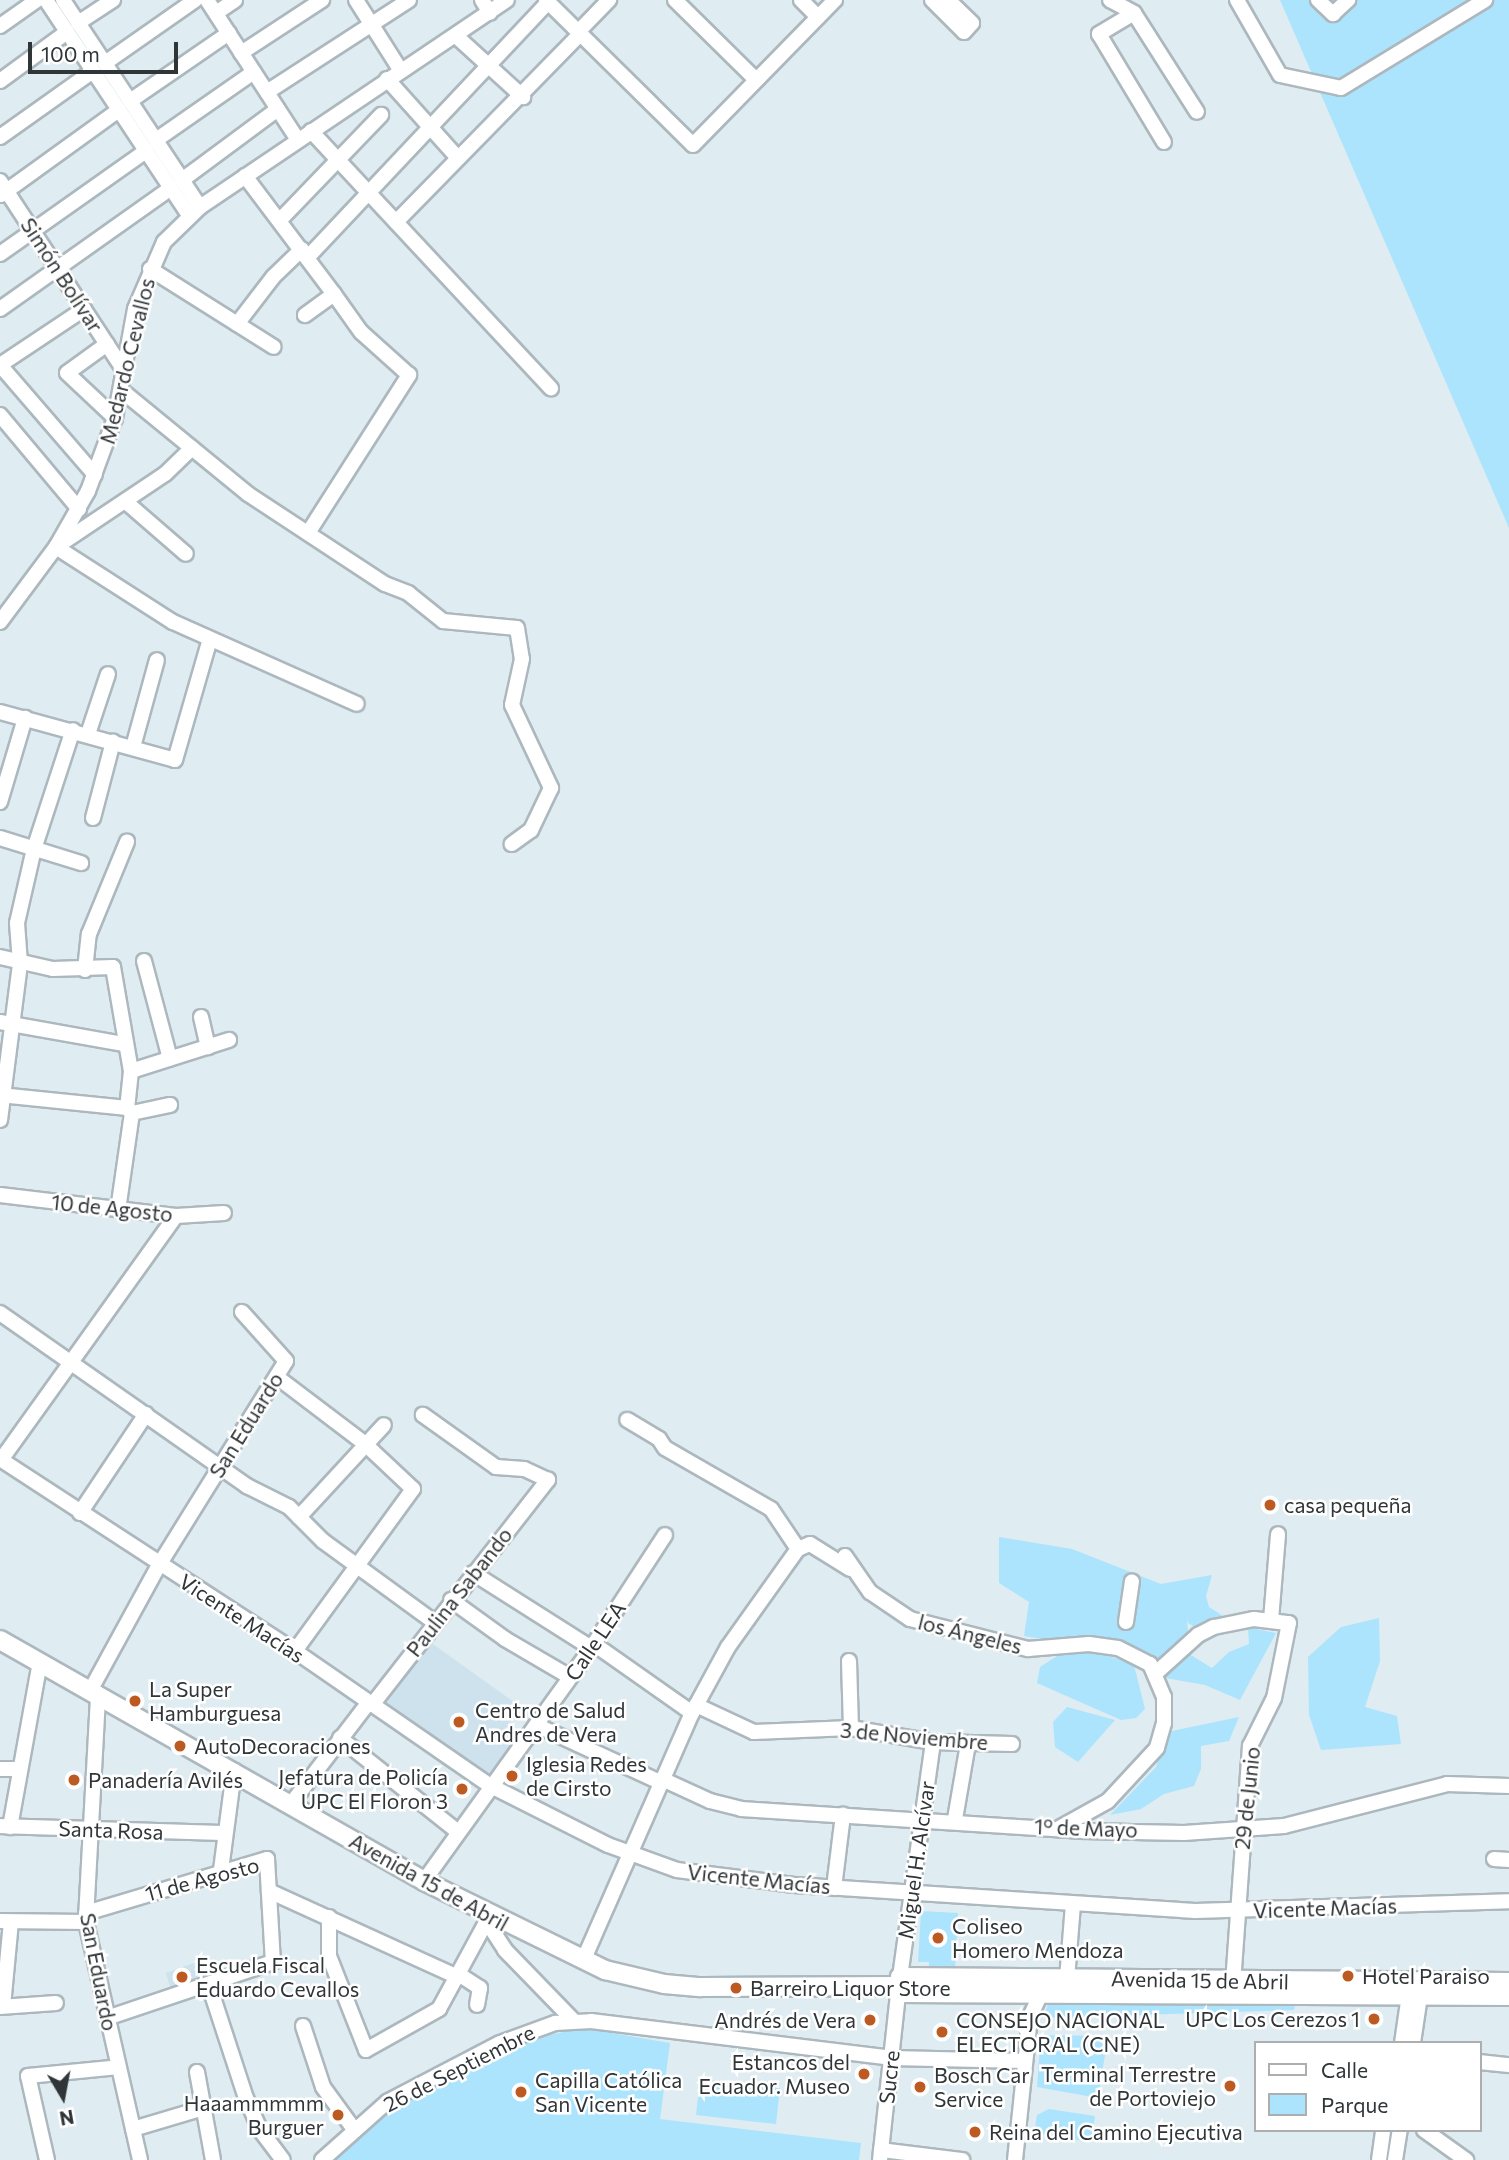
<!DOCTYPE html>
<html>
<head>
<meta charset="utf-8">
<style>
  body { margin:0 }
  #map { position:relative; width:1509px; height:2160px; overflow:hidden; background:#dfecf1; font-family:Commissioner,sans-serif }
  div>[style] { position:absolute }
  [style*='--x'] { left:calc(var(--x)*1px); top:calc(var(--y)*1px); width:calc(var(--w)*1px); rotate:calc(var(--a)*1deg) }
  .built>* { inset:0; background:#cde2ec }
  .green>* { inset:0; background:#ace4fd }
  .roads { filter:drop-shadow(2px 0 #acb8be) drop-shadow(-2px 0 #acb8be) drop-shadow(0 2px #acb8be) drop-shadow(0 -2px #acb8be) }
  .minor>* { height:14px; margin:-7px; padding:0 7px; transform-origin:7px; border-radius:7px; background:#fff }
  .major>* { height:18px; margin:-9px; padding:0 9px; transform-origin:9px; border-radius:9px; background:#fff }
  .dots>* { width:19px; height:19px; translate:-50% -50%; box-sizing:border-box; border:4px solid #fff; border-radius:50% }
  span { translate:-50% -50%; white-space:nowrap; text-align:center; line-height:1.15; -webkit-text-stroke:5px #fff; paint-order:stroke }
  .street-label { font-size:21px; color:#303537 }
  .poi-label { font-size:21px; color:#303537 }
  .left { translate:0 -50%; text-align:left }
  .right { translate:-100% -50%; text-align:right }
  .legend { position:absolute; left:1254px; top:2041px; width:228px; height:91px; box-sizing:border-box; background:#fff; border:2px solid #acaeaf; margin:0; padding:9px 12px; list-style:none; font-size:21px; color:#303537 }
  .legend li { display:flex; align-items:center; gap:14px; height:35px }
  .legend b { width:35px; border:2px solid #acaeaf }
  .north { position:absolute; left:28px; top:2062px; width:70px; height:70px; -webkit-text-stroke:5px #fff; paint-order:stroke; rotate:170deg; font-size:19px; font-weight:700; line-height:28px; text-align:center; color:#303537 }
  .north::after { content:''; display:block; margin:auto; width:24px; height:32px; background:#303537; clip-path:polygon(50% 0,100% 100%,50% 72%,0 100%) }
  .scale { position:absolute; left:28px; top:42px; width:150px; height:32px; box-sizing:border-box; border:4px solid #303537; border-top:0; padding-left:9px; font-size:21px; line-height:24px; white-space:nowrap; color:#303537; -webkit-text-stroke:5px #fff; paint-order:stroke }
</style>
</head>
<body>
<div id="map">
  <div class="built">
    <i style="clip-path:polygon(430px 1642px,521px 1707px,499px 1737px,511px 1746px,489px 1777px,384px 1705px)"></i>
    <i style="clip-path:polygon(194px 1963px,198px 1981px,171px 1990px,166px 1973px)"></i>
  </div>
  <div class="green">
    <i style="clip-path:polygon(1280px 0,1509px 0,1509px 528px)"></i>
    <i style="clip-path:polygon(999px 1537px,1072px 1549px,1161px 1584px,1212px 1575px,1206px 1596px,1209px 1607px,1231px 1621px,1210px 1636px,1188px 1623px,1187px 1616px,1188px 1635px,1164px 1659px,1024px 1636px,1029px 1602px,999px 1583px)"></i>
    <i style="clip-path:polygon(1379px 1618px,1380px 1661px,1365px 1707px,1397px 1716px,1401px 1744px,1321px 1750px,1309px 1715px,1308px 1657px,1341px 1627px)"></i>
    <i style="clip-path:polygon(1248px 1627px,1276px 1633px,1240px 1700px,1205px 1685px,1160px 1677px,1181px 1649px,1212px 1668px,1229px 1652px,1249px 1644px)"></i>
    <i style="clip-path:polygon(1095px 1651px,1134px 1665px,1145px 1709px,1136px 1718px,1121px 1720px,1037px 1683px,1040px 1667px,1057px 1656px)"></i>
    <i style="clip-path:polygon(1067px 1707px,1115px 1720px,1078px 1762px,1055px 1747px,1053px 1722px)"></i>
    <i style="clip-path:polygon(1239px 1717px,1229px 1741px,1201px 1746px,1201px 1769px,1194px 1786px,1164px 1794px,1141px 1809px,1110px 1815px,1156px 1767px,1167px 1732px)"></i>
    <i style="clip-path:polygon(921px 1911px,958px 1913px,955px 1970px,929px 1970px,929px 1962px,918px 1962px)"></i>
    <i style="clip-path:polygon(1048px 2005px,1295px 2005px,1294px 2010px,1042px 2018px)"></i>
    <i style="clip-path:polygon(583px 2028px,670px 2043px,660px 2119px,861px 2143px,859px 2160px,332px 2160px,393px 2107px,530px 2039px)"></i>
    <i style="clip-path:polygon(1041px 2035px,1108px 2036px,1098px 2098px,1037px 2087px)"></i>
    <i style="clip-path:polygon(700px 2079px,780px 2088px,776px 2124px,696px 2115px)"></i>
    <i style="clip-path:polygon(1049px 2109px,1095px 2116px,1091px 2142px,1034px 2133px,1037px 2115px)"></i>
  </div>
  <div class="roads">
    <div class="minor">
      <i style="--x:46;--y:0;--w:258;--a:56.4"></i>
      <i style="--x:63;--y:0;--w:248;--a:56.5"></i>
      <i style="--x:207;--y:0;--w:167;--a:57"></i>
      <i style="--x:356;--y:0;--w:84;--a:57.6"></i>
      <i style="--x:482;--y:0;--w:15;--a:58"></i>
      <i style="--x:546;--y:0;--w:206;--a:44.6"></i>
      <i style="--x:693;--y:145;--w:203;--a:-45.6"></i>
      <i style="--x:675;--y:0;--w:114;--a:44.6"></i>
      <i style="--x:801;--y:0;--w:24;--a:45"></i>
      <i style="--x:932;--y:0;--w:45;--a:45"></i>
      <i style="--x:964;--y:32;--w:12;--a:-48"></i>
      <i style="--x:972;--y:23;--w:33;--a:-136"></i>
      <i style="--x:1110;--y:0;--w:27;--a:28"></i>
      <i style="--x:1134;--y:13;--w:117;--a:57.5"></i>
      <i style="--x:1237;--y:0;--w:86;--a:60.2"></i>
      <i style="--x:1280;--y:75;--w:62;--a:12"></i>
      <i style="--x:1341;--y:88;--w:169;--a:-31.4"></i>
      <i style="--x:1318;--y:0;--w:21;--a:43"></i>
      <i style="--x:1333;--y:14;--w:21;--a:-43"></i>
      <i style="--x:216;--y:13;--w:23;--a:-34"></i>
      <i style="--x:1134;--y:13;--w:41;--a:149"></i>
      <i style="--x:1099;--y:34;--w:126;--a:59"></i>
      <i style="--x:78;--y:23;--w:42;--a:-33.3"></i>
      <i style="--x:0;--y:26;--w:45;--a:-35.1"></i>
      <i style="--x:578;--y:32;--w:45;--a:-45.9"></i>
      <i style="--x:456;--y:36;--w:91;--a:42.3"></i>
      <i style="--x:241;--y:53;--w:97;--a:-33.2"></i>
      <i style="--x:105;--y:63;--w:110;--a:-35"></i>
      <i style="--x:387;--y:79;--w:106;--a:48.1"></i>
      <i style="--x:0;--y:81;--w:83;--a:-36.2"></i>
      <i style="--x:267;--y:92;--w:169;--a:-32.9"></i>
      <i style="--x:130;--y:101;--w:120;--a:-34.5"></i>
      <i style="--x:311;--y:131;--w:352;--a:47"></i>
      <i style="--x:0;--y:137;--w:114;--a:-35.4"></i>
      <i style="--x:156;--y:140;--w:119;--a:-34.8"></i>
      <i style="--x:245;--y:176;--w:148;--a:53"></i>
      <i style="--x:334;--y:294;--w:36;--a:144"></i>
      <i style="--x:182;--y:180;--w:119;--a:-36.5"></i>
      <i style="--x:0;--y:181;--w:225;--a:56.8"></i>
      <i style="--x:1;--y:195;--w:145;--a:-35.8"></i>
      <i style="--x:280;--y:220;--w:146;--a:-46.1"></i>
      <i style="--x:396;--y:222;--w:263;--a:-45.6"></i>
      <i style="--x:0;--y:254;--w:179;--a:-35.2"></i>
      <i style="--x:308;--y:257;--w:350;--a:-46.7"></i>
      <i style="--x:150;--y:269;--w:146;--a:32.2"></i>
      <i style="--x:0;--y:309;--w:209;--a:-35.3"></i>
      <i style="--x:237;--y:324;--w:59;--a:-52.5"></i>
      <i style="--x:273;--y:277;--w:40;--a:-44"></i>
      <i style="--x:107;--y:344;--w:49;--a:144.1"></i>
      <i style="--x:67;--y:373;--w:66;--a:43.2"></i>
      <i style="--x:0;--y:365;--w:145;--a:49.2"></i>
      <i style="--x:0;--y:365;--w:101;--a:-33.7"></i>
      <i style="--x:121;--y:390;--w:164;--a:39.3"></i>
      <i style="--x:248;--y:494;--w:164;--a:33.3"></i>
      <i style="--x:385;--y:584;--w:25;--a:21"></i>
      <i style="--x:408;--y:593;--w:45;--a:38.7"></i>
      <i style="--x:443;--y:621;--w:74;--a:5.4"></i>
      <i style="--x:517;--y:628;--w:31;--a:81"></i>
      <i style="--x:522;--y:659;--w:47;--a:102.3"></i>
      <i style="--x:512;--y:705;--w:92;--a:64.8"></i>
      <i style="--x:551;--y:788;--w:47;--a:115.5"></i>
      <i style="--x:531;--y:830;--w:24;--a:144"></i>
      <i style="--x:0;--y:415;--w:123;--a:50"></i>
      <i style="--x:192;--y:448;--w:37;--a:136"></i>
      <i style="--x:165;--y:474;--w:131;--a:146.2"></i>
      <i style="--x:56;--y:547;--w:139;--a:32.7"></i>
      <i style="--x:173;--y:622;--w:201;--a:24"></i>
      <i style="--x:126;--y:502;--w:79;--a:40.9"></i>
      <i style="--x:308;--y:533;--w:188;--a:-57.4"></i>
      <i style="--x:409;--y:375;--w:64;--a:-138.1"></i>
      <i style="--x:361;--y:332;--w:47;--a:-125.4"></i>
      <i style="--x:0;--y:622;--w:94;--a:-53.3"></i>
      <i style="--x:56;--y:547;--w:64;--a:-60.3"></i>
      <i style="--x:88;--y:491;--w:78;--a:-69.7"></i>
      <i style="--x:115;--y:418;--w:111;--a:-79.6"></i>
      <i style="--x:135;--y:309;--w:73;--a:-66.6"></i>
      <i style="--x:164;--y:242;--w:50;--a:-44.2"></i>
      <i style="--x:200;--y:207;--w:370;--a:-34"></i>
      <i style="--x:0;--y:712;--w:181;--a:15.3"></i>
      <i style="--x:175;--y:760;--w:126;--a:-73.9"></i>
      <i style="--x:88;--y:734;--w:63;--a:-71.6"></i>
      <i style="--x:133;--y:747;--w:90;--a:-74.6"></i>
      <i style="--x:0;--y:802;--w:88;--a:-73.4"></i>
      <i style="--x:93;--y:818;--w:79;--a:-75.3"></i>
      <i style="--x:0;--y:838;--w:85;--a:17.2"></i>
      <i style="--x:0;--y:957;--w:54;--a:12.8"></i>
      <i style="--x:53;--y:969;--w:60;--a:-1.9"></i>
      <i style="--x:113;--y:967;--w:106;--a:80.2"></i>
      <i style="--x:131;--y:1071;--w:37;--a:96"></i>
      <i style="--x:127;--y:1108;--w:7;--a:45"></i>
      <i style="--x:132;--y:1113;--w:98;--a:98.2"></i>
      <i style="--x:144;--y:961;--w:101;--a:75.1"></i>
      <i style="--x:85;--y:970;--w:36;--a:-84"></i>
      <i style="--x:89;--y:934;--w:100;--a:-67.6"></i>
      <i style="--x:201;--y:1017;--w:31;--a:77"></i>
      <i style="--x:0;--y:1022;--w:126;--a:10.1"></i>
      <i style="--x:131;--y:1071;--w:103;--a:-17.6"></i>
      <i style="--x:0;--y:1095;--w:128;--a:5.8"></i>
      <i style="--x:132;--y:1113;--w:39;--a:-12"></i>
      <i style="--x:0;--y:1120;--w:158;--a:-82.7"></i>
      <i style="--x:20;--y:963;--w:40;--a:-94.3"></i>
      <i style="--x:17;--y:923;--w:76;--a:-77.1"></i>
      <i style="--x:34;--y:849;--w:125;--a:-71.9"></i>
      <i style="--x:0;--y:1195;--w:177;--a:6.8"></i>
      <i style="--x:176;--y:1216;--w:48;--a:-3.6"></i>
      <i style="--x:0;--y:1313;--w:302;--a:35"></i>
      <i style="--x:247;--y:1486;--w:47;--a:26.6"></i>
      <i style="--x:289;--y:1507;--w:48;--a:45"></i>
      <i style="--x:323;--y:1541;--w:137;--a:36.1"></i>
      <i style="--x:277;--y:1377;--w:109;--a:37.2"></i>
      <i style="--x:364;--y:1443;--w:67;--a:43.2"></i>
      <i style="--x:413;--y:1489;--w:200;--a:126.1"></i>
      <i style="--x:0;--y:1459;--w:352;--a:33.1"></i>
      <i style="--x:295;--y:1651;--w:238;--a:34.6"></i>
      <i style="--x:491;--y:1786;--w:131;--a:26.8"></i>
      <i style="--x:608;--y:1845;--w:73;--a:19.9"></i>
      <i style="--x:677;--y:1870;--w:118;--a:7.3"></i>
      <i style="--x:794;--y:1885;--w:402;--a:3.7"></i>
      <i style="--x:1195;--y:1911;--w:314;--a:-1.8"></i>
      <i style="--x:1;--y:1460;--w:300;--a:-54.4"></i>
      <i style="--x:80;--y:1513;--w:119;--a:-56.3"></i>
      <i style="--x:299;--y:1517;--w:125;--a:-47.3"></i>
      <i style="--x:798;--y:1549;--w:13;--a:-23"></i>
      <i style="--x:810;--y:1544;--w:47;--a:32"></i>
      <i style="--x:845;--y:1556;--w:44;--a:55.2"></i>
      <i style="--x:870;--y:1592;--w:48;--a:34"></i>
      <i style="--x:910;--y:1619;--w:122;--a:14.3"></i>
      <i style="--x:1028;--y:1649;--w:61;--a:-4.7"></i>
      <i style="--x:1089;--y:1644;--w:29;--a:8"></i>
      <i style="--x:1118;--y:1648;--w:36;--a:27"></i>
      <i style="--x:1150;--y:1664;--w:36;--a:67"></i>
      <i style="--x:1164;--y:1697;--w:26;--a:90"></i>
      <i style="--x:1164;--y:1723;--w:26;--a:106"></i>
      <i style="--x:1157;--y:1748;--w:72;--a:132.8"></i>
      <i style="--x:1108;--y:1801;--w:56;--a:151.1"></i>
      <i style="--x:473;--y:1573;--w:140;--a:32.4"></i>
      <i style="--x:451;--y:1600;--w:67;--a:35.8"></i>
      <i style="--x:505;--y:1639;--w:75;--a:30.3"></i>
      <i style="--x:1271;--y:1620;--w:86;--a:-85.3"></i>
      <i style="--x:1126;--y:1622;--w:41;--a:-81.7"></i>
      <i style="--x:594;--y:1644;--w:120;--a:35.1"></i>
      <i style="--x:849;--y:1661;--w:67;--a:88.3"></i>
      <i style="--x:1156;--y:1673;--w:57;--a:-42.1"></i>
      <i style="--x:1198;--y:1635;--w:18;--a:-27"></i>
      <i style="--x:1214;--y:1627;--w:41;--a:-11.3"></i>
      <i style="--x:1254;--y:1619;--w:35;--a:7"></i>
      <i style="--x:1289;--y:1623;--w:76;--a:101.3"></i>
      <i style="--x:1274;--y:1698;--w:54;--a:116.6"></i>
      <i style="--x:1250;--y:1746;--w:236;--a:94.1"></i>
      <i style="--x:90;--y:1691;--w:144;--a:-61.3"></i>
      <i style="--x:159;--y:1565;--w:240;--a:-58.1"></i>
      <i style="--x:286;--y:1361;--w:66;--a:-131.9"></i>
      <i style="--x:98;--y:1697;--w:225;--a:93.1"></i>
      <i style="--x:86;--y:1922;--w:244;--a:77.2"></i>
      <i style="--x:372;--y:1705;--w:286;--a:-52"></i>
      <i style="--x:548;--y:1480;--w:26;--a:-155"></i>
      <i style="--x:524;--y:1469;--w:28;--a:-176"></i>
      <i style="--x:496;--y:1467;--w:90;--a:-144.5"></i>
      <i style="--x:696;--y:1705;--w:64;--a:25"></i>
      <i style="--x:754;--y:1732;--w:97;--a:-2.4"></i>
      <i style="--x:851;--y:1728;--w:83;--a:9.7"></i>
      <i style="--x:933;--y:1742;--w:79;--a:1.5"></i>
      <i style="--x:536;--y:1725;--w:136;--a:24.7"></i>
      <i style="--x:340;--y:1738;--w:151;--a:38.5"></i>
      <i style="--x:0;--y:1769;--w:20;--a:0"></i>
      <i style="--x:662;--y:1779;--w:53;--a:24.6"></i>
      <i style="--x:710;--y:1801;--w:32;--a:14"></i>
      <i style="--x:741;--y:1809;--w:343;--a:3.7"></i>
      <i style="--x:1083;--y:1831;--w:101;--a:1.1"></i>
      <i style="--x:1184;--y:1833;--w:100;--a:-4"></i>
      <i style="--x:1284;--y:1826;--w:168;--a:-14.4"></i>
      <i style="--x:1447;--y:1784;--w:62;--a:1.8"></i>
      <i style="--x:291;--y:1804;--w:128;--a:-52.6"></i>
      <i style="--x:955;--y:1819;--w:76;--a:-80.2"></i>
      <i style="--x:0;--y:1826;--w:223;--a:1.8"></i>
      <i style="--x:10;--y:1827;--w:168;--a:-79.7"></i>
      <i style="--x:1494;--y:1859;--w:15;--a:4"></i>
      <i style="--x:221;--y:1870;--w:100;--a:-82.5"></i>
      <i style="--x:424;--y:1881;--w:292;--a:-54.3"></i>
      <i style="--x:594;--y:1644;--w:130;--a:-56.9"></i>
      <i style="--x:834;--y:1888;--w:74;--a:-83"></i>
      <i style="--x:269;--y:1891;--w:208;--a:24.5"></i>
      <i style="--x:86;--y:1913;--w:189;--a:-16.6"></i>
      <i style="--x:267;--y:1859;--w:103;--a:86.7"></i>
      <i style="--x:273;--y:1962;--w:175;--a:161.4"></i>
      <i style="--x:329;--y:1917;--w:39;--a:90"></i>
      <i style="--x:329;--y:1956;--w:101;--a:68.5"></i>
      <i style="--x:366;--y:2050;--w:84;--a:-29.3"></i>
      <i style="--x:439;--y:2009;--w:105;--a:-61.5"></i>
      <i style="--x:0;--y:1921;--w:86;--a:0.7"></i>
      <i style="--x:487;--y:1922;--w:33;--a:57"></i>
      <i style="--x:505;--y:1950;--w:98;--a:45.8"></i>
      <i style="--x:583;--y:1961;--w:271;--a:-66.3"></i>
      <i style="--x:692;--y:1713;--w:75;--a:-61.4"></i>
      <i style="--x:728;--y:1647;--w:120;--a:-54.5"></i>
      <i style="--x:798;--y:1549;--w:48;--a:-124"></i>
      <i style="--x:771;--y:1509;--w:122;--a:-150.1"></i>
      <i style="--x:665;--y:1448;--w:11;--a:-124"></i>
      <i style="--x:659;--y:1439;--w:37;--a:-149"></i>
      <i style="--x:460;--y:1975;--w:24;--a:33"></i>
      <i style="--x:480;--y:1988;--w:17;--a:100"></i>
      <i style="--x:900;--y:1977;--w:237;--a:-82"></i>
      <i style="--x:209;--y:1985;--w:119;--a:71.9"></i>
      <i style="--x:246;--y:2098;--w:36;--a:66"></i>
      <i style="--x:261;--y:2131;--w:36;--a:53"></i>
      <i style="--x:3;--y:2006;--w:84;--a:-84.6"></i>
      <i style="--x:0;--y:2007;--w:56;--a:-4.1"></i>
      <i style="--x:303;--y:2026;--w:64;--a:71.8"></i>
      <i style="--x:323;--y:2087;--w:51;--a:53.8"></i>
      <i style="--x:1402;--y:2043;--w:49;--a:-81.7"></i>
      <i style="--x:1413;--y:2043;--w:48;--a:-81.5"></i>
      <i style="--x:1479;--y:2062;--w:30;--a:6"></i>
      <i style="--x:197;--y:2072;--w:89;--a:79.7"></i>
      <i style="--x:133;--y:2129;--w:70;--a:-16.6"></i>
      <i style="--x:1424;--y:2130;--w:52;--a:35.5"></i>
      <i style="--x:881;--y:2150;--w:82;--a:7"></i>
      <i style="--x:47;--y:2160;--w:86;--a:-102.7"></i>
      <i style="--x:28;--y:2076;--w:91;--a:-5.6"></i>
      <i style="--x:322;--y:2160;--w:87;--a:-41.7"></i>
      <i style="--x:387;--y:2102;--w:127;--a:-27.6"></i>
      <i style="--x:500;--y:2043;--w:59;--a:-20"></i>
      <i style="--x:555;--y:2023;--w:36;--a:-3"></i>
      <i style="--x:591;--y:2021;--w:302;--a:7"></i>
      <i style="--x:891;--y:2058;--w:134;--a:1.3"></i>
      <i style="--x:880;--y:2160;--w:168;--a:-83.8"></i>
      <i style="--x:1015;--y:2160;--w:144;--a:-84"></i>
      <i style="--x:1030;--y:2017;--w:26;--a:-65"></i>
      <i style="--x:1041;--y:1993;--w:30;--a:-28"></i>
      <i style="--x:1067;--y:1979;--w:75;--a:-85.4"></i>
      <i style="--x:1379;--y:2160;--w:30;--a:-82"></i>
      <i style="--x:1395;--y:2160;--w:30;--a:-81"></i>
    </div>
    <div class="major">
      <i style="--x:0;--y:1640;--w:488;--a:29.6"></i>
      <i style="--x:424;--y:1881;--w:202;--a:26.2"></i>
      <i style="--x:605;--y:1970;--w:61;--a:13.3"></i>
      <i style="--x:664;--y:1984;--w:37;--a:5"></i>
      <i style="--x:701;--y:1987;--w:198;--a:-0.3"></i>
      <i style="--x:1509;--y:1982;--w:609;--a:-179.53"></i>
      <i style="--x:900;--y:1977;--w:16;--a:97"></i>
      <i style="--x:898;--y:1993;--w:611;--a:0.28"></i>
    </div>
  </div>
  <div class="dots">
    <i style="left:1270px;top:1505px;background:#bd5a21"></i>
    <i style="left:135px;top:1701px;background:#bd5a21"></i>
    <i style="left:459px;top:1722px;background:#bd5a21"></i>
    <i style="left:180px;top:1746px;background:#bd5a21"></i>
    <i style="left:512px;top:1776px;background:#bd5a21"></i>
    <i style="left:74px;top:1780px;background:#bd5a21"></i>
    <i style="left:462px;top:1789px;background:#bd5a21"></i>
    <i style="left:938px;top:1938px;background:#bd5a21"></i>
    <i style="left:1348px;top:1976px;background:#bd5a21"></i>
    <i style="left:182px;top:1977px;background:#bd5a21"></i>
    <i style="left:736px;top:1988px;background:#bd5a21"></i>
    <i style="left:1374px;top:2019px;background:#bd5a21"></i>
    <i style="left:870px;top:2020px;background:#bd5a21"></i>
    <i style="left:942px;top:2032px;background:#bd5a21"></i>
    <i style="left:864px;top:2074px;background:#bd5a21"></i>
    <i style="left:1230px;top:2086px;background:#bd5a21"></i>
    <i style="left:920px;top:2087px;background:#bd5a21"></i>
    <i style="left:521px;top:2092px;background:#bd5a21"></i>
    <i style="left:338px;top:2115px;background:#bd5a21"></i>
    <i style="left:975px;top:2132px;background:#bd5a21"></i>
  </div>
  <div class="street-label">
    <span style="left:62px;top:275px;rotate:57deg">Simón Bolívar</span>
    <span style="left:127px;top:361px;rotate:-76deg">Medardo Cevallos</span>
    <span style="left:112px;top:1208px;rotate:6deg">10 de Agosto</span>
    <span style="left:246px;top:1425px;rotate:-58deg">San Eduardo</span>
    <span style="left:459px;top:1592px;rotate:-52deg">Paulina Sabando</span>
    <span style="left:242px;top:1618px;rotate:33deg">Vicente Macías</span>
    <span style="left:970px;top:1634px;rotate:14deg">los Ángeles</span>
    <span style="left:595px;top:1641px;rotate:-56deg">Calle LEA</span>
    <span style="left:914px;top:1736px;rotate:5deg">3 de Noviembre</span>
    <span style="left:1247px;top:1798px;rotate:-84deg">29 de Junio</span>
    <span style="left:1086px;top:1828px;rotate:2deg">1º de Mayo</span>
    <span style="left:111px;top:1830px;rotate:2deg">Santa Rosa</span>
    <span style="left:916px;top:1860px;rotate:-82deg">Miguel H. Alcívar</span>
    <span style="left:202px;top:1879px;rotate:-15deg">11 de Agosto</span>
    <span style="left:759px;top:1879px;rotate:6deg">Vicente Macías</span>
    <span style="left:429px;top:1882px;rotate:29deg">Avenida 15 de Abril</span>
    <span style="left:1325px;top:1908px;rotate:-2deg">Vicente Macías</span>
    <span style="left:99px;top:1972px;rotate:79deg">San Eduardo</span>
    <span style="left:1200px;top:1980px;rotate:1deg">Avenida 15 de Abril</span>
    <span style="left:459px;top:2068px;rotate:-27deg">26 de Septiembre</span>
    <span style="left:889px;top:2077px;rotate:-84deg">Sucre</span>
  </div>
  <div class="poi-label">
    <span class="left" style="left:1284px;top:1505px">casa pequeña</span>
    <span class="left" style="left:149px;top:1701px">La Super<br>Hamburguesa</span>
    <span class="left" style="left:475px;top:1722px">Centro de Salud<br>Andres de Vera</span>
    <span class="left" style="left:194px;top:1746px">AutoDecoraciones</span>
    <span class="left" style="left:526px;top:1776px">Iglesia Redes<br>de Cirsto</span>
    <span class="right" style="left:448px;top:1789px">Jefatura de Policía<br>UPC El Floron 3</span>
    <span class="left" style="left:88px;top:1780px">Panadería Avilés</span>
    <span class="left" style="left:952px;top:1938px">Coliseo<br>Homero Mendoza</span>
    <span class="left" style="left:196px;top:1977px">Escuela Fiscal<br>Eduardo Cevallos</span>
    <span class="left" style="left:1362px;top:1976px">Hotel Paraiso</span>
    <span class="left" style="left:750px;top:1988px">Barreiro Liquor Store</span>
    <span class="right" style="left:1360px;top:2019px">UPC Los Cerezos 1</span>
    <span class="right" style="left:856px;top:2020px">Andrés de Vera</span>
    <span class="left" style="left:956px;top:2032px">CONSEJO NACIONAL<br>ELECTORAL (CNE)</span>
    <span class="right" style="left:850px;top:2074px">Estancos del<br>Ecuador. Museo</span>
    <span class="right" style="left:1216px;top:2086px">Terminal Terrestre<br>de Portoviejo</span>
    <span class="left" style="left:934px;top:2087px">Bosch Car<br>Service</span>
    <span class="left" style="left:535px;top:2092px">Capilla Católica<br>San Vicente</span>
    <span class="right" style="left:324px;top:2115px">Haaammmmm<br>Burguer</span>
    <span class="left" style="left:989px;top:2132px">Reina del Camino Ejecutiva</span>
  </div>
  <ul class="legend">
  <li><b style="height:9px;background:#fff"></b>Calle</li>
  <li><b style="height:19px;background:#ace4fd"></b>Parque</li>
  </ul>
  <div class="north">N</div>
  <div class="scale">100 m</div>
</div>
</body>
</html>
